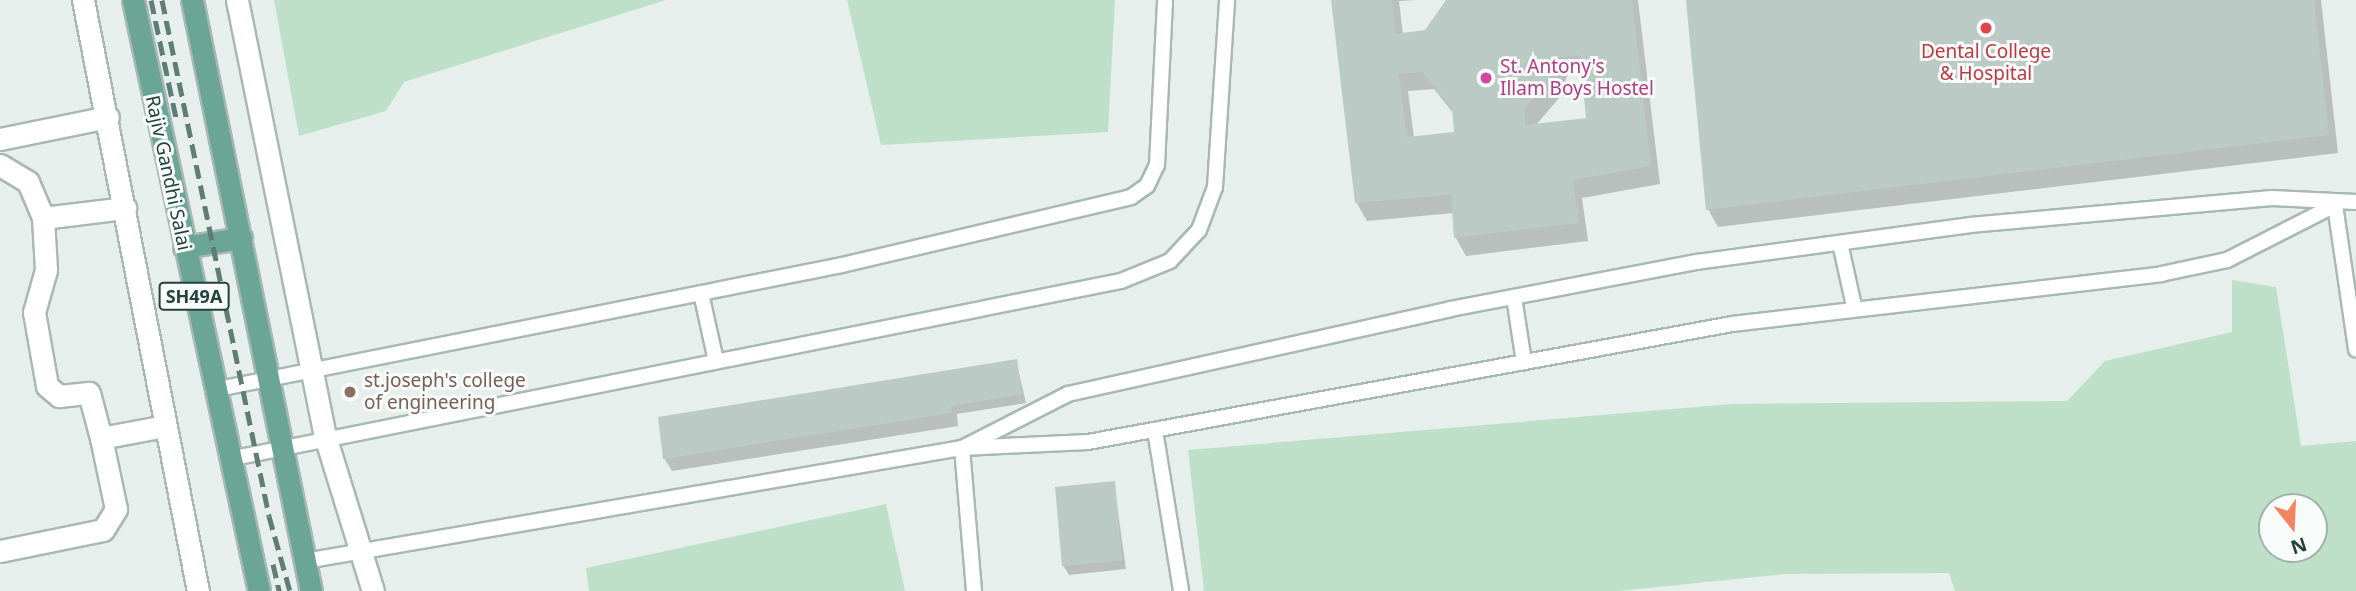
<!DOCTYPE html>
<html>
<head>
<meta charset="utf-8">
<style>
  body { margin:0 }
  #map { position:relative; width:2356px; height:591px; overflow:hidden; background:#e6efeb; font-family:"Noto Sans",sans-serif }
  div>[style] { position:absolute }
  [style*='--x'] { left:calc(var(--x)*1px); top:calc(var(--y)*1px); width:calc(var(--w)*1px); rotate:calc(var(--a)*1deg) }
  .green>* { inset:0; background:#bfe0c8 }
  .shadow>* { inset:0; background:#0003 }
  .building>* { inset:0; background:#bbcac4 }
  .roads { filter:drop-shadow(2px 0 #a8b8b2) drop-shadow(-2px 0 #a8b8b2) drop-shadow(0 2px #a8b8b2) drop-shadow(0 -2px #a8b8b2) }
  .service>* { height:14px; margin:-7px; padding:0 7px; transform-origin:7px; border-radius:7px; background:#fff }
  .minor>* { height:21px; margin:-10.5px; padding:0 10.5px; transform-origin:10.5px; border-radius:10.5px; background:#fff }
  .tertiary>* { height:21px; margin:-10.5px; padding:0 10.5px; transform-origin:10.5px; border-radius:10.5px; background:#fff }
  .primary>* { height:21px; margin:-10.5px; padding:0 10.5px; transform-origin:10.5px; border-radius:10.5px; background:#6aa596 }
  .rail>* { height:5px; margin-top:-2.5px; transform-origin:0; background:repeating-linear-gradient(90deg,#5f7d75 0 14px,transparent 0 21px) }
  .dots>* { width:19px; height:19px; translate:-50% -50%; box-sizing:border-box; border:4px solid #f7fbf9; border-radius:50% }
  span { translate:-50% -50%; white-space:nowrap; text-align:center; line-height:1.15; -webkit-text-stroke:6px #f7fbf9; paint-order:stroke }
  .shield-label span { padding:2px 5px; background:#f7fbf9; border:2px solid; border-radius:5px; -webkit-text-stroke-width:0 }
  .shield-label { font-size:18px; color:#24423a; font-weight:700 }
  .health-label { font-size:19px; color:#be3a42 }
  .hotel-label { font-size:19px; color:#b23c85 }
  .left { translate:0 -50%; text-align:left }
  .street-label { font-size:19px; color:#24423a }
  .education-label { font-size:19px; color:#785e54 }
  .north { position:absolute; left:2258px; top:493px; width:70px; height:70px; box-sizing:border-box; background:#f7fbf9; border:2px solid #a3b1ad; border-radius:50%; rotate:162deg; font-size:19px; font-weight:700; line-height:28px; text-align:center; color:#24423a }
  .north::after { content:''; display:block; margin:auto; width:24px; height:32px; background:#f4845f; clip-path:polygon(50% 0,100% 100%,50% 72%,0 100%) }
</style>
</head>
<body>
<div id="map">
  <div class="green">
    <i style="clip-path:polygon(274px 0,666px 0,404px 82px,386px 111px,299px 136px)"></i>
    <i style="clip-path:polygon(847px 0,1115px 0,1108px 132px,881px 145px)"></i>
    <i style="clip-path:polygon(evenodd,2232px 280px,2276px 287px,2301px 446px,2356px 441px,2356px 591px,1955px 591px,1949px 573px,1784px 574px,1619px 591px,1204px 591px,1188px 450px,1732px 404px,2067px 401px,2105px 361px,2232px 332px,2232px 280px,2272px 507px,2314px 507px,2314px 549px,2272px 549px,2272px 507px)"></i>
    <i style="clip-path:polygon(886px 504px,905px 591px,589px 591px,586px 568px)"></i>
  </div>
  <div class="shadow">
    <i style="clip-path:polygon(evenodd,1332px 0,1417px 0,1399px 1px,1403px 35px,1426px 32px,1448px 0,1638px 0,1660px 184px,1582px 198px,1588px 241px,1466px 256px,1456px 238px,1454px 213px,1367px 221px,1356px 202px,1332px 0,1583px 74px,1588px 120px,1536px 125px,1560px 97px,1567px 76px,1583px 74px,1332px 0,1434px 89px,1454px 114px,1456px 133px,1414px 138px,1408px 91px,1434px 89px)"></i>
    <i style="clip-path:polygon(1687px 0,2321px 0,2338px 153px,1718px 227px,1708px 209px)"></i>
    <i style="clip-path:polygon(1016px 361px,1026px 403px,957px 414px,958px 426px,672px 471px,664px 458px)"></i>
    <i style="clip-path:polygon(1114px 483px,1126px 569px,1069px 575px,1063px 565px)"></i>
  </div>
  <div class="building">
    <i style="clip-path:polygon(evenodd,1331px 0,1392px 0,1395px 34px,1425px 30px,1446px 0,1632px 0,1651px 166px,1573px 180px,1579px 223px,1454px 238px,1451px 195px,1355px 203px,1331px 0,1580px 55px,1586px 118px,1525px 125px,1525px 108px,1551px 78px,1557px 58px,1580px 55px,1331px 0,1422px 72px,1452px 109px,1454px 132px,1407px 137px,1399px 74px,1422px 72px)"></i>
    <i style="clip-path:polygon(1686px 0,2314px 0,2329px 135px,1706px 210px)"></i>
    <i style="clip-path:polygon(1017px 359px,1022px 394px,951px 406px,952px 413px,663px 459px,658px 417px)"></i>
    <i style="clip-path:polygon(1115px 481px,1122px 561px,1062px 566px,1055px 487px)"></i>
  </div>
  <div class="roads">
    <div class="service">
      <i style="--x:2335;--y:205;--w:146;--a:81.7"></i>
      <i style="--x:1840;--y:243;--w:65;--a:77.5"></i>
      <i style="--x:701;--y:293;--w:70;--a:77.6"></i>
      <i style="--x:1514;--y:297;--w:66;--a:81.3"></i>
      <i style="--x:213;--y:390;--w:641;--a:-11.24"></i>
      <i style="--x:842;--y:265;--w:297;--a:-13.2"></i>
      <i style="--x:1131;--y:197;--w:19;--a:-35"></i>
      <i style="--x:1147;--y:186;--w:23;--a:-65"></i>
      <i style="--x:1157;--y:165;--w:165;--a:-87.2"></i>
      <i style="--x:1155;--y:430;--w:163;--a:80.8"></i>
      <i style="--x:964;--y:447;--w:117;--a:-27"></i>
      <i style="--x:1068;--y:394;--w:391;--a:-12.5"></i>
      <i style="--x:1450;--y:309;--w:251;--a:-10.8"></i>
      <i style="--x:1697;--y:262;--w:275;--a:-7.7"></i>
      <i style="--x:1970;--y:225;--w:303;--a:-5.1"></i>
      <i style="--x:2272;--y:198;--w:84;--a:2.7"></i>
      <i style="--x:962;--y:448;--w:144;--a:85.2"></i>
      <i style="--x:229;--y:459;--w:910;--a:-11.29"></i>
      <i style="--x:1121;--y:281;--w:53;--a:-22.2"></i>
      <i style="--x:1170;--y:261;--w:42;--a:-46.9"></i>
      <i style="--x:1199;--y:230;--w:46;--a:-69.6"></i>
      <i style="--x:1215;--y:187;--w:187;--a:-86.3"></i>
      <i style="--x:305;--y:561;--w:667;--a:-9.76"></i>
      <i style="--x:962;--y:448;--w:126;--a:-2.7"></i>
      <i style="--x:1088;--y:442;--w:655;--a:-10.38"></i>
      <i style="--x:1732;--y:324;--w:432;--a:-6.6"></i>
      <i style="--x:2161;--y:274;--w:67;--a:-12"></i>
      <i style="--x:2227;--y:260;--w:121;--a:-27"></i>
    </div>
    <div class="minor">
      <i style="--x:0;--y:139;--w:110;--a:-11.5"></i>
      <i style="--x:0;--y:165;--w:33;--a:31"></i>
      <i style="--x:28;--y:182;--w:39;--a:67"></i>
      <i style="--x:43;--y:218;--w:83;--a:-7"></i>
      <i style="--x:43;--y:218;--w:52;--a:86.7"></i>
      <i style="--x:46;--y:270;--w:44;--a:105.9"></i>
      <i style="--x:34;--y:312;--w:75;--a:80"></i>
      <i style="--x:47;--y:386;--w:16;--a:40"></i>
      <i style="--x:59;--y:396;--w:30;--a:-6"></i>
      <i style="--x:89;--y:393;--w:47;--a:75.1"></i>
      <i style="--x:0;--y:551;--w:105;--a:-11.5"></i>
      <i style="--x:103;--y:530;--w:25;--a:-58"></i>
      <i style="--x:116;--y:509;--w:73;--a:-101.9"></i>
      <i style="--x:101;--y:438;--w:65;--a:-10.6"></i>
    </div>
    <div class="tertiary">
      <i style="--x:83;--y:0;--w:602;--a:78.99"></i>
      <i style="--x:237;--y:0;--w:445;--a:78.6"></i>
      <i style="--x:325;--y:436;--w:162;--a:72.8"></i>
    </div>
    <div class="primary">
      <i style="--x:133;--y:0;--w:604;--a:77.96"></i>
      <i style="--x:192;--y:0;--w:603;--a:78.62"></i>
      <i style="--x:184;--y:247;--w:58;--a:-9"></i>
    </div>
  </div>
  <div class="rail">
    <i style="--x:151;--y:0;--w:125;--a:78"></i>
    <i style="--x:162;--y:0;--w:527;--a:78.28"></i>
    <i style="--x:269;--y:516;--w:78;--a:74.4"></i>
    <i style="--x:273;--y:564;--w:28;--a:77"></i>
  </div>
  <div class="dots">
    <i style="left:1986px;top:28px;background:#e0444e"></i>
    <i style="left:1486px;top:78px;background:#d1479c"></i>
    <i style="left:350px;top:392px;background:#8d6e63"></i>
  </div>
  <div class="shield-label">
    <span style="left:194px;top:296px">SH49A</span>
  </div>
  <div class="health-label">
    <span style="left:1986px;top:63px">Dental College<br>&amp; Hospital</span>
  </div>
  <div class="hotel-label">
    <span class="left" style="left:1500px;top:78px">St. Antony's<br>Illam Boys Hostel</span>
  </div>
  <div class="street-label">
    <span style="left:168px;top:173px;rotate:78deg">Rajiv Gandhi Salai</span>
  </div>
  <div class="education-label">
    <span class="left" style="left:364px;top:392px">st.joseph's college<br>of engineering</span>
  </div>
  <div class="north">N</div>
</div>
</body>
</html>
